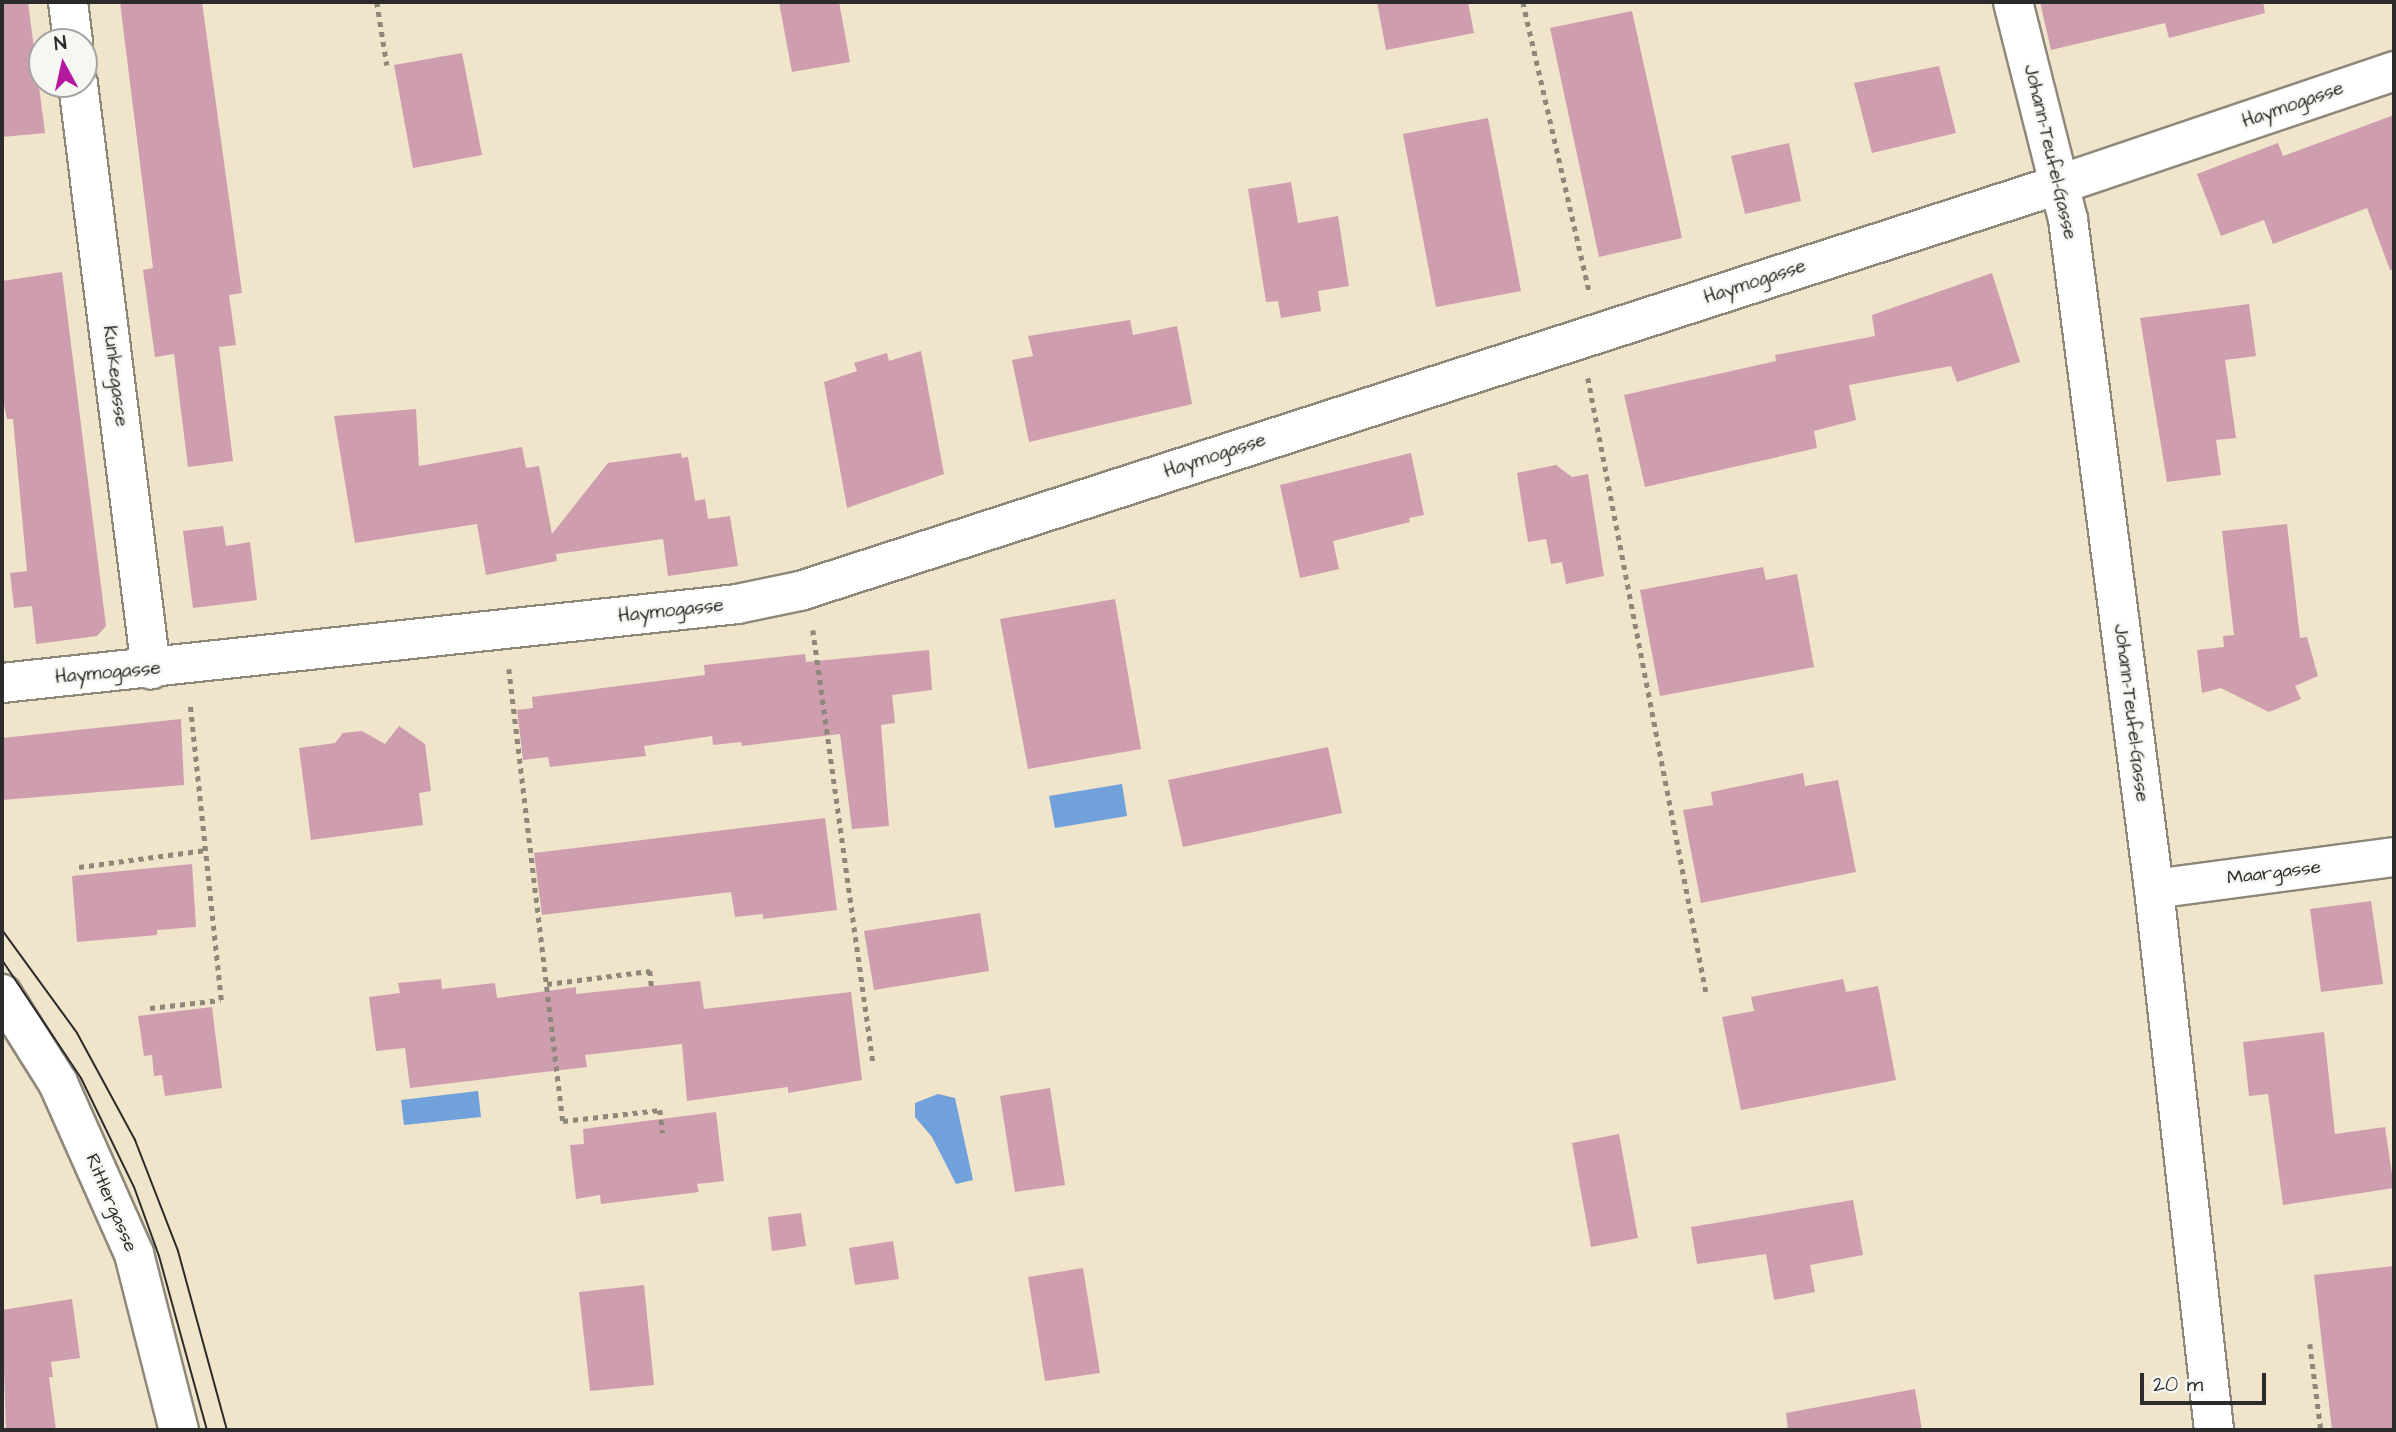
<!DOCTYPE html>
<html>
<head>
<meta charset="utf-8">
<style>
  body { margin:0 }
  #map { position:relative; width:2396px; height:1432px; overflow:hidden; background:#f0e4cb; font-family:"Architects Daughter",sans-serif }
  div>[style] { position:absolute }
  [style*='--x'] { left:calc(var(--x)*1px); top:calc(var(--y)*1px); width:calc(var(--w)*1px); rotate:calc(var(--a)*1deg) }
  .water>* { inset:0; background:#70a1da }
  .building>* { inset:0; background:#ce9eae }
  .path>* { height:4.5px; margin-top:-2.25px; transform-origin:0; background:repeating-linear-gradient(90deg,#8e887b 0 5px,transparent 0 10px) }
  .roads { filter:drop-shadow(2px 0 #8e887b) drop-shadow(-2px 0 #8e887b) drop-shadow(0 2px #8e887b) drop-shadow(0 -2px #8e887b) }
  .street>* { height:38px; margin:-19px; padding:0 19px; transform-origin:19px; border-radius:19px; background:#fff }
  .tram>* { height:2px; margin:-1px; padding:0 1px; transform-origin:1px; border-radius:1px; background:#2b2b2b }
  span { translate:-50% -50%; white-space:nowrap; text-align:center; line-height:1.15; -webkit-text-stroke:5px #f6f6f2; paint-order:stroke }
  .street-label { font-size:19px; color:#2b2b2b }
  .frame { position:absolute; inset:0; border:4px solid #2b2b2b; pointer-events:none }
  .north { position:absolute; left:28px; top:28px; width:70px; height:70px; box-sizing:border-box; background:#f6f6f2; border:2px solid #a5a5a2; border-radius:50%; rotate:352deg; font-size:19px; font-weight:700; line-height:28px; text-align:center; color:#2b2b2b }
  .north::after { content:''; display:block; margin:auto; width:24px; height:32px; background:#b5179e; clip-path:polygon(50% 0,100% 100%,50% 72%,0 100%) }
  .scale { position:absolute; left:2140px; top:1373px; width:126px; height:32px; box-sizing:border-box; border:4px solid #2b2b2b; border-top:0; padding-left:9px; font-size:21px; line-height:24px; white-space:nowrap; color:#2b2b2b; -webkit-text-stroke:5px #f6f6f2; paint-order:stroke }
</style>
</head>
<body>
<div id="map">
  <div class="water">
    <i style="clip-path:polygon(1122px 784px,1127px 816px,1055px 828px,1049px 796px)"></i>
    <i style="clip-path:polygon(478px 1091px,481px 1117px,404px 1125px,401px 1100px)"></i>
    <i style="clip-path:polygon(938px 1094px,955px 1098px,973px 1180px,956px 1184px,932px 1137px,915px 1117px,915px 1103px)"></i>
  </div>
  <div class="building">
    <i style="clip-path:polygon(2px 2px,28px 2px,45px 133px,2px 137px)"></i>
    <i style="clip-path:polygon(120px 2px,202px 2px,242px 293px,229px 295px,236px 345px,219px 347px,233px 461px,188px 467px,174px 354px,155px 357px,143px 270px,153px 268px)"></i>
    <i style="clip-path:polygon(779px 2px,839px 2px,850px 62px,792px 72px)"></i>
    <i style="clip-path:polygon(1377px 2px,1468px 2px,1474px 33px,1386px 50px)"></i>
    <i style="clip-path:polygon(2040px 2px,2263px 2px,2265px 13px,2169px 38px,2165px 23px,2051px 50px)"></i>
    <i style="clip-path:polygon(1632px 11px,1682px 238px,1599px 257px,1550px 28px)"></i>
    <i style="clip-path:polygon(462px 53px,482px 155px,413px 168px,394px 65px)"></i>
    <i style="clip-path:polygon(1939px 66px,1956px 133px,1872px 153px,1854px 83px)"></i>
    <i style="clip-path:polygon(2394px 115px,2394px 270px,2390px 270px,2367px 208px,2273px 244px,2264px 220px,2221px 236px,2197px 174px,2278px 143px,2283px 156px)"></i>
    <i style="clip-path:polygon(1488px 118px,1521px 291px,1436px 307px,1403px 134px)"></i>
    <i style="clip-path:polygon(1789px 143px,1801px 201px,1745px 214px,1731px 156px)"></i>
    <i style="clip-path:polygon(1291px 182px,1298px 223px,1338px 216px,1349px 286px,1318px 291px,1321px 311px,1281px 318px,1278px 301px,1266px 302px,1248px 189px)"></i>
    <i style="clip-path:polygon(62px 272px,106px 626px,97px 636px,36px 644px,32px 606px,14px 608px,10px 573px,27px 571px,13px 419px,7px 419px,2px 395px,2px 281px)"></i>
    <i style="clip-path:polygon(1992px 273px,2020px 362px,1957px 382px,1951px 366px,1849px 385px,1856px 420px,1814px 431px,1817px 448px,1645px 487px,1624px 395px,1776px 361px,1775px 355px,1875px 336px,1872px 315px)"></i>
    <i style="clip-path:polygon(2249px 304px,2256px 356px,2225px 360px,2236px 438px,2216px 440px,2221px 475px,2167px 482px,2140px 318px)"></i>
    <i style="clip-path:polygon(1130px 320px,1133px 335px,1177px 326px,1192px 404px,1029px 442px,1012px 360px,1033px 356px,1028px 336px)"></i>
    <i style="clip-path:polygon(921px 351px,944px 474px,847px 508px,824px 382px,857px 371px,854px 363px,887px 353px,889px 361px)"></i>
    <i style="clip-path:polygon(416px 409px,419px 466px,522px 447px,526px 468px,539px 466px,552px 534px,608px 463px,681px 453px,682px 458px,688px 457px,695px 501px,705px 499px,708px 519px,730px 516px,738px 566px,668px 576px,663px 539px,556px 554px,557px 561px,486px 575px,477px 524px,355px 543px,334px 416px)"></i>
    <i style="clip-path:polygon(1411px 453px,1424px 515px,1409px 518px,1410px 522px,1333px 541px,1339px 569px,1300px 578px,1280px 485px)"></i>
    <i style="clip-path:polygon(1556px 465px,1572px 477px,1588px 474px,1604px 576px,1566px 584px,1562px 562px,1551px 564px,1546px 539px,1528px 542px,1517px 473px)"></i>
    <i style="clip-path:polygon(2287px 524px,2300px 638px,2307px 637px,2318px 676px,2295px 686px,2301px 699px,2269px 712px,2221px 688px,2202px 693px,2197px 650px,2224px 647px,2223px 636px,2234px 635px,2222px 531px)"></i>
    <i style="clip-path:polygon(223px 526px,226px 546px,250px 542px,257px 600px,193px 608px,183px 531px)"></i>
    <i style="clip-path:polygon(1763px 567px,1766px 580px,1797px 574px,1814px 667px,1660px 696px,1640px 590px)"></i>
    <i style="clip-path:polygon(1115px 599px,1141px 749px,1028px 769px,1000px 619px)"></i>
    <i style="clip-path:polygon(929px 650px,932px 690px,892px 695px,895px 723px,881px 725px,889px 826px,852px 829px,840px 734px,742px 746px,741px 742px,713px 745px,712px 736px,644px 746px,646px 756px,550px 767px,548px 757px,523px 760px,517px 710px,533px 708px,532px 697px,705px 675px,704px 665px,805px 654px,806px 662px)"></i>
    <i style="clip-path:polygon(181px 719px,184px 785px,2px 800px,2px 738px)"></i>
    <i style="clip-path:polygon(399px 726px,425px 744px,431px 791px,419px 793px,423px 825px,311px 840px,299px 748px,335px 743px,343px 733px,362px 731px,385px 744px)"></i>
    <i style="clip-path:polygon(1328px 747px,1342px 813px,1183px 847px,1168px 780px)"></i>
    <i style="clip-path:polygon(1803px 773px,1805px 786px,1838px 780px,1856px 872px,1701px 903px,1683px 810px,1713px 805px,1711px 792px)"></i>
    <i style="clip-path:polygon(825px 818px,837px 910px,763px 919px,763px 914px,735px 917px,731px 892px,542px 915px,534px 853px)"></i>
    <i style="clip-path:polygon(192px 864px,196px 927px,157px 930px,157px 935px,77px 942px,72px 876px)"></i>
    <i style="clip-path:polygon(2371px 901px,2383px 984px,2321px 992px,2310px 909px)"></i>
    <i style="clip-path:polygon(980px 913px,989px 971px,874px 990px,864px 931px)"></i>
    <i style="clip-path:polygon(441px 979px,442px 989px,495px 983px,497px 998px,576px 987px,576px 994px,700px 981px,704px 1009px,851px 992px,862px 1080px,788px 1093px,788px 1087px,687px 1101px,682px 1044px,585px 1055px,587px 1067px,410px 1088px,405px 1048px,376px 1051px,369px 997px,400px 993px,398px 983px)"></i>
    <i style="clip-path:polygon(1843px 979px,1846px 992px,1878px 986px,1896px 1080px,1741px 1110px,1722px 1017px,1754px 1011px,1751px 997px)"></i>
    <i style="clip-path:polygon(212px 1007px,222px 1088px,165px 1096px,162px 1075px,154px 1076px,152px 1055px,144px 1056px,138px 1016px)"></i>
    <i style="clip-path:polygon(2324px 1032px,2335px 1134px,2385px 1127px,2394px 1188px,2283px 1205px,2268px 1094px,2249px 1096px,2243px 1042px)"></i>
    <i style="clip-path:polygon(1050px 1088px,1065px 1185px,1015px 1192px,1000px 1096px)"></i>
    <i style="clip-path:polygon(716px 1112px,724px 1181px,697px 1184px,699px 1192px,601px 1204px,600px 1195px,576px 1199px,570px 1145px,584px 1144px,583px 1129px)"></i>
    <i style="clip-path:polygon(1619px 1134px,1638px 1238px,1591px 1247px,1572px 1143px)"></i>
    <i style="clip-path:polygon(1853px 1200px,1863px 1255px,1810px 1265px,1815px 1292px,1774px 1300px,1766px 1254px,1697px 1264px,1691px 1227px)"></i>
    <i style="clip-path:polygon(801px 1213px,806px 1246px,772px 1251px,768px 1217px)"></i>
    <i style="clip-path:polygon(893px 1241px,899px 1279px,855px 1285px,849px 1248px)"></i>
    <i style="clip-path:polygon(2394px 1266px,2394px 1430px,2332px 1430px,2314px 1275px)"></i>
    <i style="clip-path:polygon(1083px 1268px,1100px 1373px,1045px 1381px,1028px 1277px)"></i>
    <i style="clip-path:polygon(644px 1285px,654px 1385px,590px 1391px,579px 1292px)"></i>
    <i style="clip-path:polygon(72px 1299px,80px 1358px,51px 1362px,53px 1377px,49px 1377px,56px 1430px,6px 1430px,2px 1310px)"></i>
    <i style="clip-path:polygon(1915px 1389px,1922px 1430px,1788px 1430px,1786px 1413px)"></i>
  </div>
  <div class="path">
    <i style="--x:377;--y:2;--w:64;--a:81"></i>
    <i style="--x:1523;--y:2;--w:300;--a:77.1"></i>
    <i style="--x:1588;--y:378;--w:625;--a:79.12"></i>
    <i style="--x:813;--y:630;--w:436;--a:82.1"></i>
    <i style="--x:509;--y:669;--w:455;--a:83.2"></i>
    <i style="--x:563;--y:1121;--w:98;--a:-6.5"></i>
    <i style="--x:660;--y:1110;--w:23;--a:83"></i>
    <i style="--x:79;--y:867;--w:128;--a:-7.6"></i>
    <i style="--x:547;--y:984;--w:104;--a:-7.2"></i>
    <i style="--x:650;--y:971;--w:18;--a:84"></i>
    <i style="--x:150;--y:1008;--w:71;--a:-6.4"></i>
    <i style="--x:221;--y:1000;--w:299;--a:-96"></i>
    <i style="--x:2310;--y:1344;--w:87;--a:82.7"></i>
  </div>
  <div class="roads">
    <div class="street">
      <i style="--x:68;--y:2;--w:40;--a:82.9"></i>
      <i style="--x:2013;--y:2;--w:224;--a:75.8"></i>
      <i style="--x:2068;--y:219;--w:675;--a:82.69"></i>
      <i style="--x:2154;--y:889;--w:544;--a:83.67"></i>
      <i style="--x:78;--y:84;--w:590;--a:82.89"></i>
      <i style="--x:2;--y:683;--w:739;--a:-6.13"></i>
      <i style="--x:737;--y:604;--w:64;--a:-11.7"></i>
      <i style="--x:800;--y:591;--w:1325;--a:-17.89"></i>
      <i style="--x:2061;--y:184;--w:352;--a:-18.7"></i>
      <i style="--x:2154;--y:889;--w:242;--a:-7.6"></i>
      <i style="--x:2;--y:994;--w:105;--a:57.8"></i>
      <i style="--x:58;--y:1083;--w:187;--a:66"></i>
      <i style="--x:134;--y:1254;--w:182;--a:75.7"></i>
    </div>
  </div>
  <div class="tram">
    <i style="--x:2;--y:930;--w:127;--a:53.9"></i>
    <i style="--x:77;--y:1033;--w:122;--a:61.5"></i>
    <i style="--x:135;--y:1140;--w:119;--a:68.8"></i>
    <i style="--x:178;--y:1251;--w:186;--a:74.7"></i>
    <i style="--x:2;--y:960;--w:142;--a:56.2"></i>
    <i style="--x:81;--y:1078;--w:121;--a:64.1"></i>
    <i style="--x:134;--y:1187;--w:73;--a:70.1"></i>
    <i style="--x:159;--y:1256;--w:180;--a:74.6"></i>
  </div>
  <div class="street-label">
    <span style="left:2293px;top:105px;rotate:-19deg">Haymogasse</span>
    <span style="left:2050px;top:152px;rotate:77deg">Johann-Teufel-Gasse</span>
    <span style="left:1755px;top:282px;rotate:-18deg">Haymogasse</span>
    <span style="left:115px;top:376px;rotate:83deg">Kunkegasse</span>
    <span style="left:1215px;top:456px;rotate:-18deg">Haymogasse</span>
    <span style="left:671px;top:611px;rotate:-6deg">Haymogasse</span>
    <span style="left:108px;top:673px;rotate:-5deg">Haymogasse</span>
    <span style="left:2131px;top:713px;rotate:83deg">Johann-Teufel-Gasse</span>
    <span style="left:2274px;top:873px;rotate:-7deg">Maargasse</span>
    <span style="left:111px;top:1203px;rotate:67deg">Rittlergasse</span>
  </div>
  <div class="frame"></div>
  <div class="north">N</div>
  <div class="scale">20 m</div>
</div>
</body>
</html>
